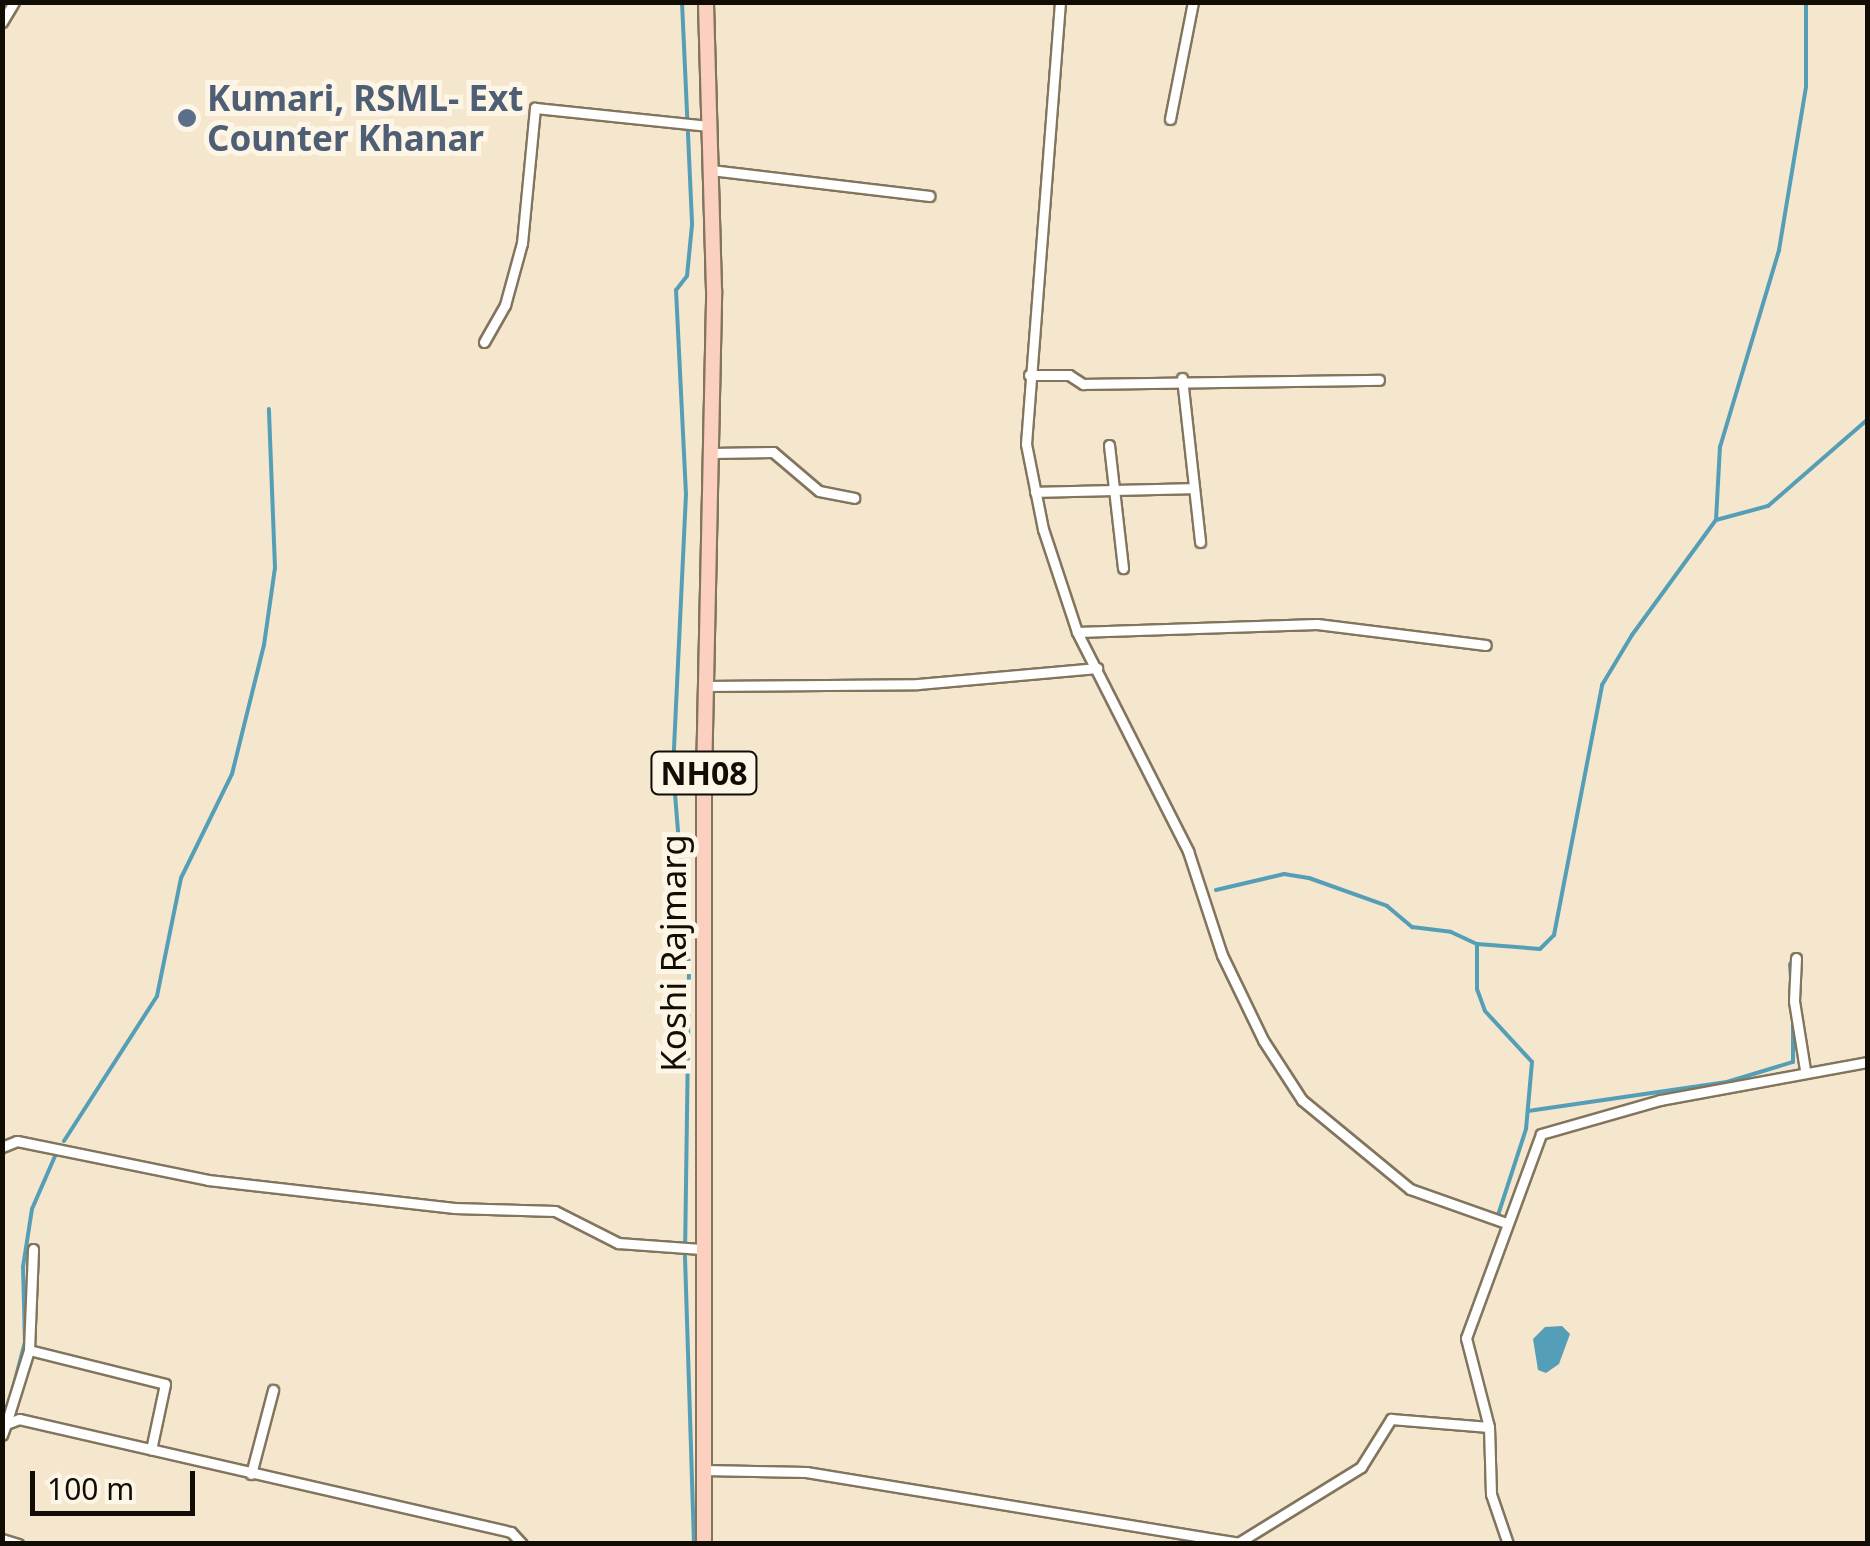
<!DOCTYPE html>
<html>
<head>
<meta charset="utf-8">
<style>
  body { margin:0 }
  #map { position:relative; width:1870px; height:1546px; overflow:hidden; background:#f5e7cd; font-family:"Noto Sans",sans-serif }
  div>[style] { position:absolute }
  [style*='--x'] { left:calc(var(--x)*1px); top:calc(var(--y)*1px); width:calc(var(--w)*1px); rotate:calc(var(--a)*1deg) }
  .water>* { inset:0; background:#559eb7 }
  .stream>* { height:4px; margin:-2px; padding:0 2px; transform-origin:2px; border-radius:2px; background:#559eb7 }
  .roads { filter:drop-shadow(2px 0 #82755e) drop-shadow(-2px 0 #82755e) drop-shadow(0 2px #82755e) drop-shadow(0 -2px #82755e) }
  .street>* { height:9px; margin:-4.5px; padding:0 4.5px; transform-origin:4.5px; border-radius:4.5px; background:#fff }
  .primary>* { height:14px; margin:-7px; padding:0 7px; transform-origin:7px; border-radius:7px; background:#fbd0be }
  .dots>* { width:28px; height:28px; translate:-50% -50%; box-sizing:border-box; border:5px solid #fdf5e5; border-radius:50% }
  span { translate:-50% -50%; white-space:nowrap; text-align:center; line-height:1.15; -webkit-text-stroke:10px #fdf5e5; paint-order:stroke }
  .shield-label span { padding:2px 8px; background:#fdf5e5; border:2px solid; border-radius:8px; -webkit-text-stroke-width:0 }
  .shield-label { font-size:32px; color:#110d05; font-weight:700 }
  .service-label { font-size:35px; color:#4e5e75; font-weight:700 }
  .left { translate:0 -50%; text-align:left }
  .street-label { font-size:35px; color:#110d05 }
  .frame { position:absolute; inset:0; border:5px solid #110d05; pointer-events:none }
  .scale { position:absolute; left:30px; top:1471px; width:165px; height:45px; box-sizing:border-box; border:5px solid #110d05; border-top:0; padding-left:12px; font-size:30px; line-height:35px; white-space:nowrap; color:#110d05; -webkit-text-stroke:8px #fdf5e5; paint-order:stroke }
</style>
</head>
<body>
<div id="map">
  <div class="water">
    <i style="clip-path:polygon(1545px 1327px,1562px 1326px,1570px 1334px,1559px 1364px,1546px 1373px,1538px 1370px,1533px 1339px)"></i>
  </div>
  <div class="stream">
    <i style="--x:682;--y:2;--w:223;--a:87.4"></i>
    <i style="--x:692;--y:225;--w:51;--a:95.6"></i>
    <i style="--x:687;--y:276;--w:18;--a:128"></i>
    <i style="--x:676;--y:290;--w:204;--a:87.2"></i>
    <i style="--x:686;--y:494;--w:275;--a:92.7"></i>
    <i style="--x:673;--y:769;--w:202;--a:85.4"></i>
    <i style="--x:689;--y:970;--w:287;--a:90.8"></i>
    <i style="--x:685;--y:1257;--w:287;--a:88.2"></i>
    <i style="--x:2;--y:9;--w:8;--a:-60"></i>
    <i style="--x:1716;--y:520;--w:73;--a:-86.9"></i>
    <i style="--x:1720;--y:447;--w:206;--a:-73.3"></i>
    <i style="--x:1779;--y:250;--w:165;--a:-80.6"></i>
    <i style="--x:1806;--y:87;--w:85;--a:-90"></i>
    <i style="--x:1216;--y:890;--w:70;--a:-13.2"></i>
    <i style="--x:1284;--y:874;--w:25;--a:9"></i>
    <i style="--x:1309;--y:878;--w:83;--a:19.7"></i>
    <i style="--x:1387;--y:906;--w:33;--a:40"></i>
    <i style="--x:1412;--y:927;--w:39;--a:7"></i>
    <i style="--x:1451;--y:932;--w:29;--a:25"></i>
    <i style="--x:1477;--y:944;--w:63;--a:4.5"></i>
    <i style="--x:1540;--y:949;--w:20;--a:-45"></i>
    <i style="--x:1554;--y:935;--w:255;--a:-79.1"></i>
    <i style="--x:1602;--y:685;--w:58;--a:-59"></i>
    <i style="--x:1632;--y:635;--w:142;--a:-53.9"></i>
    <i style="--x:1716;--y:520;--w:54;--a:-15.1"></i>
    <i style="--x:1768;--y:506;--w:133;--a:-41"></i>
    <i style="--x:1477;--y:944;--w:45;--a:90"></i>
    <i style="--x:1477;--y:989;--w:23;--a:70"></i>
    <i style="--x:1485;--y:1011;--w:69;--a:47.3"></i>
    <i style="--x:1532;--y:1062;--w:67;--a:95.1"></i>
    <i style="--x:1526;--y:1129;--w:90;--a:108"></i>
    <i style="--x:1790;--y:964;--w:16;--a:86"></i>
    <i style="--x:1528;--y:1111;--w:201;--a:-8.3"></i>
    <i style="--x:1727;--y:1082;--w:69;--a:-16.9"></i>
    <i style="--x:1793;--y:1062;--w:38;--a:-90"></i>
    <i style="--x:64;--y:1141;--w:172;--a:-57.3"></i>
    <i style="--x:157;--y:996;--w:120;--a:-78.5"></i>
    <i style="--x:181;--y:878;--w:116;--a:-63.9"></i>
    <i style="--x:232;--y:774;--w:133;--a:-76.1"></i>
    <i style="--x:264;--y:645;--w:78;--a:-81.9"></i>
    <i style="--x:275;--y:568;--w:159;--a:-92.2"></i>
    <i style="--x:13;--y:1388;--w:48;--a:-75.4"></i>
    <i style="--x:25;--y:1342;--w:75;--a:-91.5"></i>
    <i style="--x:23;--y:1267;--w:59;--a:-81.2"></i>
    <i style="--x:32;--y:1209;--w:58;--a:-66.5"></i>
  </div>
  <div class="roads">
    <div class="street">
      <i style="--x:1060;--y:2;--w:443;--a:94.4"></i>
      <i style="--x:1026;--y:444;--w:87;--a:78.7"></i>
      <i style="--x:1043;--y:529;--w:108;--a:71.7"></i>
      <i style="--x:1077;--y:632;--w:246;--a:63.1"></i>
      <i style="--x:1188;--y:851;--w:109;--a:71.9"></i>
      <i style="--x:1222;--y:955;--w:94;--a:64.2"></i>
      <i style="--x:1263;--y:1040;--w:72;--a:57"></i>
      <i style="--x:1302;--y:1100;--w:140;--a:39.5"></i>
      <i style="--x:1410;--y:1189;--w:102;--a:19.5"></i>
      <i style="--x:2;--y:22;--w:23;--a:-59"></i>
      <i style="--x:1170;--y:119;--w:119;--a:-78.9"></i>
      <i style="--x:711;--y:170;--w:220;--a:6.8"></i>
      <i style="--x:484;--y:342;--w:43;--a:-60.4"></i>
      <i style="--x:505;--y:305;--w:64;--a:-74.7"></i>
      <i style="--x:522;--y:243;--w:136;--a:-84.5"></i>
      <i style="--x:535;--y:108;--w:175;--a:5.9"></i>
      <i style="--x:1029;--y:375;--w:40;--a:0"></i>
      <i style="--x:1069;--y:375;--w:17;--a:33"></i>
      <i style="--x:1083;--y:384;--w:296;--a:-0.8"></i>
      <i style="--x:1182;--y:378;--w:165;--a:83.7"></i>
      <i style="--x:1109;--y:445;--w:124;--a:83.5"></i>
      <i style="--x:712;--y:453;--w:61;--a:-0.9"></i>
      <i style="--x:773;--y:452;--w:60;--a:40.3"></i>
      <i style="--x:819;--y:491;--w:36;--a:11"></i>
      <i style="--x:1035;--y:492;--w:159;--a:-1.4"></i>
      <i style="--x:1077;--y:632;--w:240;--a:-1.9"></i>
      <i style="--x:1317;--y:624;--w:170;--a:7.1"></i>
      <i style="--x:705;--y:686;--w:213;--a:-0.5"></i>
      <i style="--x:918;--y:684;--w:180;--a:-5.1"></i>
      <i style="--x:1796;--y:958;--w:43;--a:92.7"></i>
      <i style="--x:1794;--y:1001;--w:70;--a:80.9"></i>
      <i style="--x:2;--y:1147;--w:16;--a:-22"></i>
      <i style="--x:17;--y:1141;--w:195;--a:11.5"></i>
      <i style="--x:208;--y:1180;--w:248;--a:6.5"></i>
      <i style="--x:454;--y:1208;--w:101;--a:1.7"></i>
      <i style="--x:555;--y:1211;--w:71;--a:26.9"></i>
      <i style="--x:618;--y:1243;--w:83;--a:4.1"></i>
      <i style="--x:29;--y:1350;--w:101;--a:-87.7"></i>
      <i style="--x:6;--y:1424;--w:77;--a:-72.7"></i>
      <i style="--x:29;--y:1350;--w:140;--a:14"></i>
      <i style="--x:165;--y:1384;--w:67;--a:102"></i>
      <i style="--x:2;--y:1435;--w:12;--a:-70"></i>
      <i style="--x:6;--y:1424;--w:14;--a:-21"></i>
      <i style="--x:19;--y:1419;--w:505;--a:12.94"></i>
      <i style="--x:511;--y:1532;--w:16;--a:47"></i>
      <i style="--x:703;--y:1470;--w:103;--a:1.1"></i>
      <i style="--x:806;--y:1472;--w:438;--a:9.3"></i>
      <i style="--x:1238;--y:1543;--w:145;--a:-31.7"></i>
      <i style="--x:1361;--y:1467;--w:57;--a:-58"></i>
      <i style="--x:1391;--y:1419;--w:98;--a:4.7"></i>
      <i style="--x:251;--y:1474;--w:87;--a:-75.3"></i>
      <i style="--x:2;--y:1539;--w:17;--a:17"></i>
      <i style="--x:1508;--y:1544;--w:53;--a:-108.8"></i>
      <i style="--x:1491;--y:1494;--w:67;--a:-91.7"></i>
      <i style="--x:1489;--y:1427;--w:92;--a:-104.5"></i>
      <i style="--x:1466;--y:1338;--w:217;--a:-69.8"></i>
      <i style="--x:1541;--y:1134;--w:124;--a:-15.9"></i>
      <i style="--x:1660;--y:1100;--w:211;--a:-10.4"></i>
    </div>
    <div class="primary">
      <i style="--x:704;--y:1544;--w:765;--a:-90"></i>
      <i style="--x:704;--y:779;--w:489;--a:-88.8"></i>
      <i style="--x:714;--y:290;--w:288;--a:-91.6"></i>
    </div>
  </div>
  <div class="dots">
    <i style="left:187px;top:118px;background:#5c6f8a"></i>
  </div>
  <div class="shield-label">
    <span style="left:704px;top:773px">NH08</span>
  </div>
  <div class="service-label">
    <span class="left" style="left:207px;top:118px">Kumari, RSML- Ext<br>Counter Khanar</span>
  </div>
  <div class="street-label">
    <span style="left:673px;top:953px;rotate:-90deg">Koshi Rajmarg</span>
  </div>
  <div class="frame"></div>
  <div class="scale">100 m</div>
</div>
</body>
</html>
